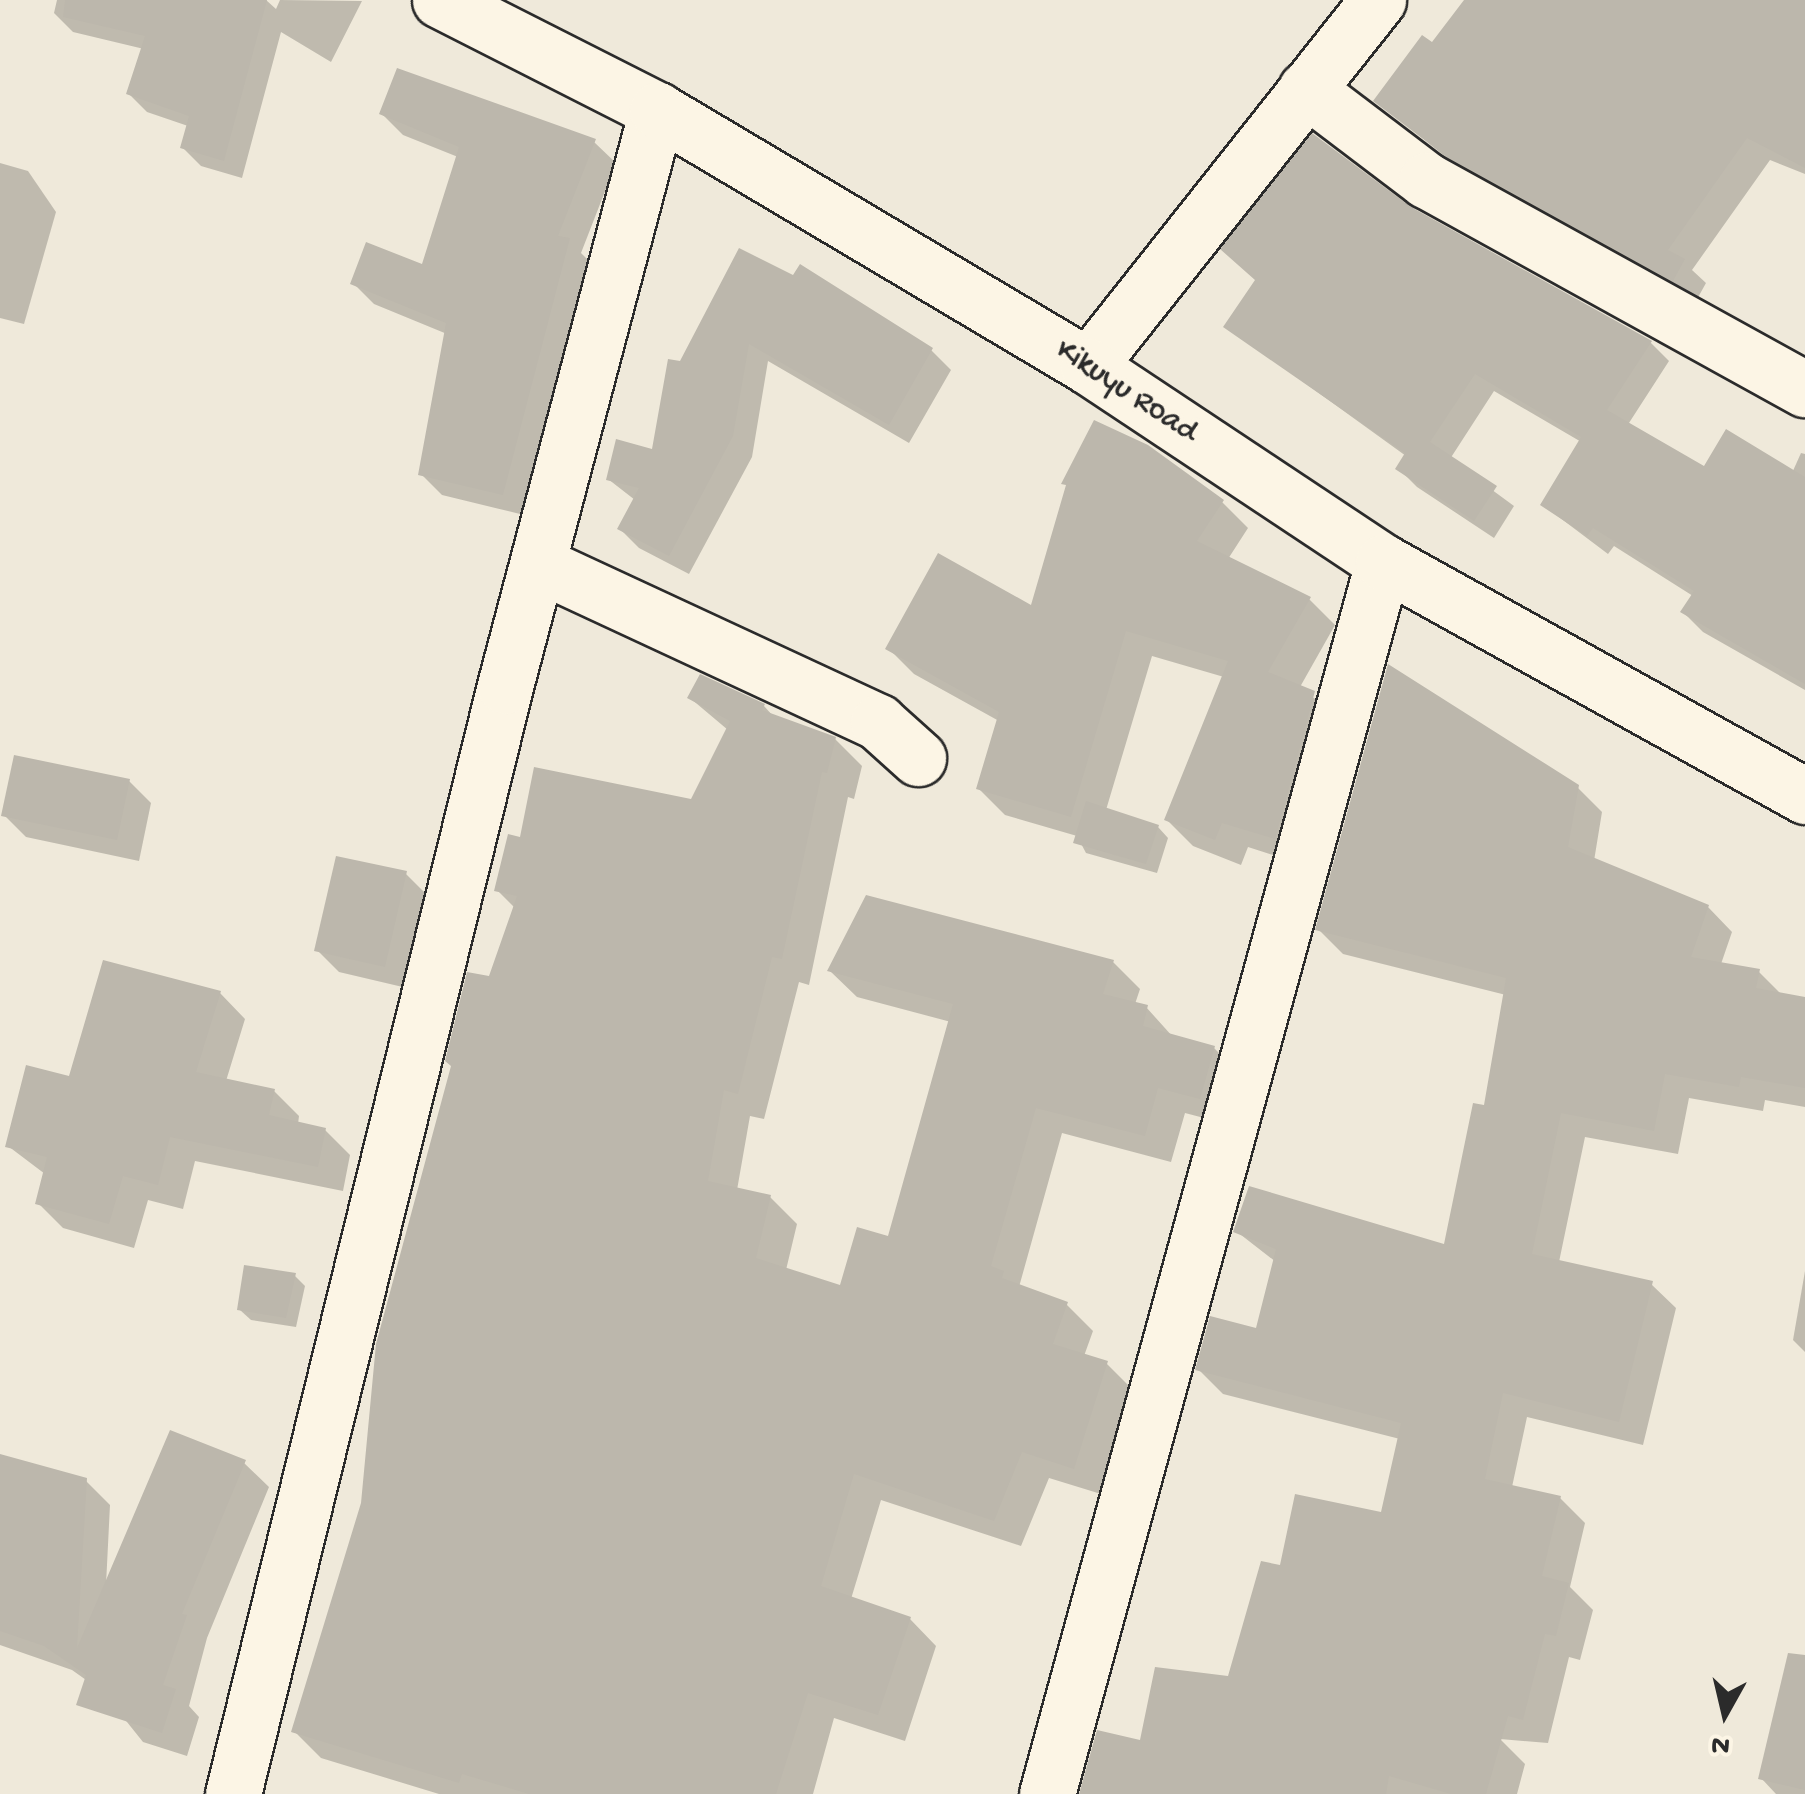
<!DOCTYPE html>
<html>
<head>
<meta charset="utf-8">
<style>
  body { margin:0 }
  #map { position:relative; width:1805px; height:1794px; overflow:hidden; background:#efe9da; font-family:"Gochi Hand",sans-serif }
  div>[style] { position:absolute }
  [style*='--x'] { left:calc(var(--x)*1px); top:calc(var(--y)*1px); width:calc(var(--w)*1px); rotate:calc(var(--a)*1deg) }
  .shadow>* { inset:0; background:#0003 }
  .building>* { inset:0; background:#bcb7ac }
  .roads { filter:drop-shadow(2px 0 #2b2b2b) drop-shadow(-2px 0 #2b2b2b) drop-shadow(0 2px #2b2b2b) drop-shadow(0 -2px #2b2b2b) }
  .minor>* { height:55px; margin:-27.5px; padding:0 27.5px; transform-origin:27.5px; border-radius:27.5px; background:#fcf5e5 }
  .major>* { height:55px; margin:-27.5px; padding:0 27.5px; transform-origin:27.5px; border-radius:27.5px; background:#fcf5e5 }
  span { translate:-50% -50%; white-space:nowrap; text-align:center; line-height:1.15; -webkit-text-stroke:8px #fcf5e5; paint-order:stroke }
  .street-label { font-size:32px; color:#2b2b2b }
  .north { position:absolute; left:1675px; top:1664px; width:100px; height:100px; -webkit-text-stroke:8px #fcf5e5; paint-order:stroke; rotate:188deg; font-size:28px; font-weight:700; line-height:40px; text-align:center; color:#2b2b2b }
  .north::after { content:''; display:block; margin:auto; width:35px; height:45px; background:#2b2b2b; clip-path:polygon(50% 0,100% 100%,50% 72%,0 100%) }
</style>
</head>
<body>
<div id="map">
  <div class="shadow">
    <i style="clip-path:polygon(57px 0,266px 0,276px 9px,280px 0,362px 1px,331px 62px,281px 32px,242px 178px,201px 166px,182px 147px,188px 126px,147px 112px,129px 94px,144px 49px,73px 32px,54px 13px)"></i>
    <i style="clip-path:polygon(1467px 0,1805px 0,1805px 174px,1770px 160px,1692px 270px,1706px 283px,1696px 301px,1469px 176px,1376px 100px,1433px 46px)"></i>
    <i style="clip-path:polygon(382px 114px,594px 142px,616px 163px,581px 253px,590px 262px,524px 515px,442px 495px,421px 474px,447px 334px,374px 304px,353px 283px,424px 268px,458px 157px,403px 135px)"></i>
    <i style="clip-path:polygon(0 163px,28px 171px,56px 212px,24px 324px,0 318px)"></i>
    <i style="clip-path:polygon(1410px 209px,1651px 343px,1669px 361px,1607px 457px,1494px 391px,1450px 459px,1514px 506px,1494px 538px,1417px 487px,1398px 468px,1406px 456px,1226px 326px)"></i>
    <i style="clip-path:polygon(740px 251px,931px 350px,951px 370px,909px 443px,768px 361px,752px 457px,689px 574px,639px 548px,620px 529px,635px 500px,608px 479px,654px 452px,681px 364px)"></i>
    <i style="clip-path:polygon(1801px 453px,1805px 454px,1805px 536px,1792px 473px)"></i>
    <i style="clip-path:polygon(1222px 502px,1248px 528px,1228px 559px,1309px 599px,1335px 625px,1300px 687px,1340px 719px,1301px 864px,1248px 847px,1241px 865px,1193px 846px,1167px 820px,1224px 677px,1152px 656px,1106px 810px,1158px 827px,1168px 838px,1157px 873px,1086px 853px,1077px 836px,1005px 815px,979px 789px,999px 721px,914px 674px,888px 648px,1032px 609px)"></i>
    <i style="clip-path:polygon(1543px 505px,1805px 603px,1805px 690px,1703px 632px,1683px 612px,1693px 596px,1614px 546px,1608px 554px)"></i>
    <i style="clip-path:polygon(690px 698px,764px 706px,774px 717px,835px 739px,862px 766px,854px 799px,848px 797px,809px 985px,799px 982px,764px 1119px,750px 1116px,737px 1190px,770px 1197px,797px 1224px,786px 1270px,841px 1288px,890px 1239px,951px 1022px,857px 997px,830px 971px,1113px 962px,1140px 989px,1135px 1004px,1146px 1007px,1173px 1037px,1214px 1048px,1241px 1075px,1227px 1124px,1185px 1113px,1171px 1162px,1062px 1133px,1019px 1287px,1066px 1304px,1093px 1331px,1084px 1356px,1106px 1363px,1133px 1390px,1101px 1494px,1049px 1478px,1021px 1546px,881px 1500px,851px 1599px,910px 1619px,936px 1646px,905px 1741px,834px 1718px,813px 1794px,439px 1794px,321px 1758px,294px 1731px,364px 1503px,491px 979px,515px 908px,497px 890px,522px 840px,692px 802px,728px 730px)"></i>
    <i style="clip-path:polygon(129px 781px,151px 803px,139px 861px,26px 837px,4px 815px)"></i>
    <i style="clip-path:polygon(1577px 787px,1602px 812px,1594px 861px,1708px 907px,1732px 932px,1721px 964px,1758px 971px,1783px 996px,1805px 999px,1805px 1107px,1765px 1100px,1763px 1111px,1689px 1098px,1678px 1154px,1585px 1137px,1559px 1262px,1651px 1284px,1676px 1308px,1643px 1445px,1527px 1417px,1512px 1487px,1560px 1498px,1585px 1523px,1570px 1587px,1593px 1610px,1580px 1660px,1569px 1657px,1548px 1743px,1500px 1739px,1525px 1764px,1517px 1794px,1082px 1794px,1230px 1679px,1282px 1568px,1383px 1515px,1400px 1439px,1223px 1394px,1198px 1369px,1258px 1331px,1276px 1262px,1236px 1231px,1446px 1247px,1486px 1108px,1506px 995px,1343px 954px,1318px 929px)"></i>
    <i style="clip-path:polygon(406px 874px,428px 896px,407px 988px,339px 972px,317px 950px)"></i>
    <i style="clip-path:polygon(220px 993px,245px 1019px,226px 1081px,274px 1091px,299px 1116px,298px 1124px,325px 1130px,350px 1155px,343px 1191px,195px 1161px,183px 1209px,148px 1200px,134px 1248px,63px 1228px,38px 1203px,45px 1174px,8px 1146px,71px 1079px)"></i>
    <i style="clip-path:polygon(1805px 1271px,1805px 1352px,1793px 1340px)"></i>
    <i style="clip-path:polygon(294px 1275px,305px 1286px,296px 1327px,251px 1320px,240px 1310px)"></i>
    <i style="clip-path:polygon(0 1456px,85px 1480px,110px 1505px,106px 1585px,244px 1463px,269px 1487px,207px 1638px,189px 1706px,199px 1717px,187px 1756px,143px 1742px,103px 1692px,72px 1670px,0 1645px)"></i>
    <i style="clip-path:polygon(1805px 1695px,1805px 1794px,1776px 1794px,1761px 1778px)"></i>
  </div>
  <div class="building">
    <i style="clip-path:polygon(65px 0,267px 0,224px 161px,180px 148px,189px 116px,126px 94px,145px 36px,63px 17px)"></i>
    <i style="clip-path:polygon(1464px 0,1805px 0,1805px 168px,1747px 138px,1668px 250px,1685px 259px,1673px 281px,1443px 154px,1373px 101px,1422px 35px,1432px 42px)"></i>
    <i style="clip-path:polygon(397px 68px,596px 139px,558px 236px,570px 238px,503px 495px,418px 475px,446px 323px,350px 284px,366px 242px,422px 264px,459px 147px,379px 114px)"></i>
    <i style="clip-path:polygon(1312px 133px,1411px 207px,1652px 341px,1607px 410px,1704px 466px,1726px 429px,1805px 477px,1805px 684px,1680px 612px,1694px 591px,1593px 528px,1587px 536px,1540px 505px,1581px 437px,1475px 374px,1430px 442px,1497px 486px,1474px 521px,1395px 469px,1405px 453px,1223px 327px,1255px 280px,1220px 249px)"></i>
    <i style="clip-path:polygon(739px 248px,793px 275px,800px 264px,933px 348px,889px 425px,749px 344px,733px 436px,669px 556px,617px 529px,639px 488px,606px 480px,616px 439px,652px 449px,668px 359px,680px 361px)"></i>
    <i style="clip-path:polygon(1094px 420px,1148px 445px,1224px 500px,1197px 541px,1311px 597px,1268px 672px,1315px 691px,1275px 839px,1222px 823px,1215px 840px,1164px 820px,1228px 661px,1126px 631px,1071px 817px,976px 789px,999px 712px,885px 649px,938px 553px,1031px 605px,1066px 485px,1061px 484px)"></i>
    <i style="clip-path:polygon(1388px 664px,1579px 785px,1568px 847px,1709px 905px,1691px 957px,1760px 969px,1756px 988px,1805px 997px,1805px 1088px,1741px 1077px,1739px 1087px,1665px 1074px,1654px 1131px,1561px 1113px,1532px 1254px,1653px 1281px,1619px 1422px,1503px 1393px,1485px 1479px,1561px 1496px,1542px 1576px,1569px 1583px,1556px 1636px,1545px 1634px,1523px 1720px,1508px 1716px,1486px 1794px,1451px 1794px,1389px 1776px,1386px 1794px,1079px 1794px,1097px 1730px,1140px 1740px,1155px 1667px,1228px 1676px,1261px 1561px,1280px 1565px,1295px 1494px,1381px 1512px,1401px 1423px,1195px 1370px,1210px 1316px,1256px 1328px,1276px 1249px,1233px 1232px,1249px 1186px,1444px 1244px,1473px 1103px,1484px 1105px,1506px 978px,1315px 930px)"></i>
    <i style="clip-path:polygon(700px 674px,765px 704px,762px 710px,836px 737px,827px 773px,822px 772px,782px 959px,772px 957px,738px 1094px,724px 1090px,708px 1181px,771px 1195px,756px 1258px,840px 1285px,857px 1227px,888px 1236px,953px 1004px,827px 971px,866px 895px,1114px 960px,1103px 994px,1148px 1005px,1143px 1026px,1215px 1046px,1200px 1099px,1158px 1088px,1145px 1136px,1036px 1108px,991px 1266px,1004px 1271px,1002px 1278px,1068px 1302px,1053px 1344px,1108px 1361px,1074px 1469px,1022px 1452px,994px 1521px,854px 1474px,821px 1586px,911px 1617px,878px 1715px,808px 1693px,776px 1794px,529px 1794px,462px 1774px,459px 1783px,291px 1732px,361px 1503px,376px 1344px,451px 1066px,445px 1061px,467px 972px,489px 976px,517px 896px,494px 891px,508px 834px,520px 837px,534px 767px,691px 799px,730px 721px,687px 698px)"></i>
    <i style="clip-path:polygon(14px 755px,130px 779px,117px 840px,1px 816px)"></i>
    <i style="clip-path:polygon(1086px 801px,1159px 825px,1146px 864px,1073px 843px)"></i>
    <i style="clip-path:polygon(336px 856px,407px 871px,385px 967px,314px 951px)"></i>
    <i style="clip-path:polygon(103px 960px,221px 991px,196px 1072px,275px 1089px,269px 1115px,326px 1128px,318px 1167px,170px 1137px,158px 1185px,123px 1176px,109px 1224px,35px 1204px,47px 1157px,5px 1147px,26px 1065px,69px 1076px)"></i>
    <i style="clip-path:polygon(244px 1265px,296px 1273px,286px 1318px,237px 1310px)"></i>
    <i style="clip-path:polygon(170px 1430px,246px 1460px,182px 1614px,187px 1615px,163px 1685px,176px 1689px,162px 1733px,76px 1705px,86px 1675px,44px 1646px,0 1631px,0 1454px,87px 1478px,77px 1648px)"></i>
    <i style="clip-path:polygon(1788px 1653px,1805px 1655px,1805px 1790px,1758px 1779px)"></i>
  </div>
  <div class="roads">
    <div class="minor">
      <i style="--x:1306;--y:89;--w:151;--a:37.2"></i>
      <i style="--x:1426;--y:180;--w:433;--a:28.9"></i>
      <i style="--x:1088;--y:366;--w:467;--a:-51.6"></i>
      <i style="--x:538;--y:564;--w:375;--a:24.9"></i>
      <i style="--x:878;--y:722;--w:54;--a:42"></i>
      <i style="--x:233;--y:1794;--w:1141;--a:-76.21"></i>
      <i style="--x:505;--y:686;--w:596;--a:-75.22"></i>
      <i style="--x:1047;--y:1794;--w:1277;--a:-74.74"></i>
    </div>
    <div class="major">
      <i style="--x:440;--y:0;--w:243;--a:26.9"></i>
      <i style="--x:657;--y:110;--w:501;--a:30.71"></i>
      <i style="--x:1088;--y:366;--w:354;--a:33.6"></i>
      <i style="--x:1383;--y:562;--w:483;--a:29"></i>
    </div>
  </div>
  <div class="street-label">
    <span style="left:1126px;top:392px;rotate:33deg">Kikuyu Road</span>
  </div>
  <div class="north">N</div>
</div>
</body>
</html>
